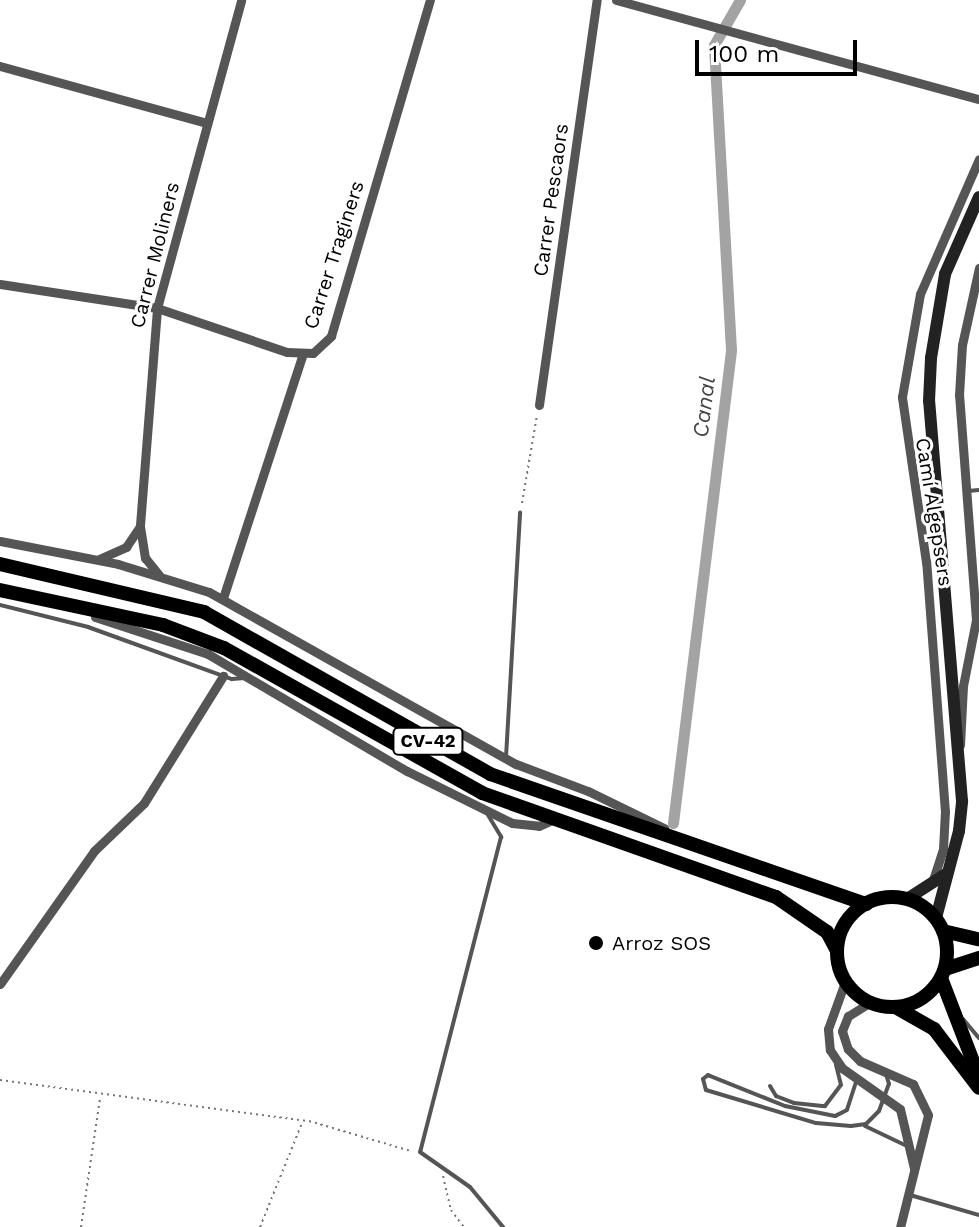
<!DOCTYPE html>
<html>
<head>
<meta charset="utf-8">
<style>
  body { margin:0 }
  #map { position:relative; width:979px; height:1227px; overflow:hidden; background:#fff; font-family:"Work Sans",sans-serif }
  div>[style] { position:absolute }
  [style*='--x'] { left:calc(var(--x)*1px); top:calc(var(--y)*1px); width:calc(var(--w)*1px); rotate:calc(var(--a)*1deg) }
  .canal>* { height:11px; margin:-5.5px; padding:0 5.5px; transform-origin:5.5px; border-radius:5.5px; background:#a3a3a3 }
  .path>* { height:2px; margin-top:-1px; transform-origin:0; background:repeating-linear-gradient(90deg,#777 0 2px,transparent 0 6px) }
  .lane>* { height:4px; margin:-2px; padding:0 2px; transform-origin:2px; border-radius:2px; background:#555 }
  .street>* { height:9px; margin:-4.5px; padding:0 4.5px; transform-origin:4.5px; border-radius:4.5px; background:#555 }
  .secondary>* { height:12px; margin:-6px; padding:0 6px; transform-origin:6px; border-radius:6px; background:#222 }
  .primary>* { height:14px; margin:-7px; padding:0 7px; transform-origin:7px; border-radius:7px; background:#000 }
  .primary>.ring { margin:-7px; padding:0; box-sizing:content-box; background:none; border:14px solid #000; border-radius:50% }
  .dots>* { width:22px; height:22px; translate:-50% -50%; box-sizing:border-box; border:4px solid #fff; border-radius:50% }
  span { translate:-50% -50%; white-space:nowrap; text-align:center; line-height:1.15; -webkit-text-stroke:6px #fff; paint-order:stroke }
  .shield-label span { padding:2px 6px; background:#fff; border:2px solid; border-radius:6px; -webkit-text-stroke-width:0 }
  .shield-label { font-size:18px; color:#000; font-weight:700 }
  .street-label { font-size:20px; color:#000 }
  .poi-label { font-size:20px; color:#000 }
  .left { translate:0 -50%; text-align:left }
  .water-label { font-size:22px; color:#444; font-style:italic }
  .scale { position:absolute; left:695px; top:40px; width:162px; height:36px; box-sizing:border-box; border:4px solid #000; border-top:0; padding-left:10px; font-size:24px; line-height:28px; white-space:nowrap; color:#000; -webkit-text-stroke:6px #fff; paint-order:stroke }
</style>
</head>
<body>
<div id="map">
  <div class="canal">
    <i style="--x:673;--y:823;--w:477;--a:-83"></i>
    <i style="--x:731;--y:350;--w:305;--a:-93.2"></i>
    <i style="--x:714;--y:45;--w:52;--a:-60"></i>
  </div>
  <div class="path">
    <i style="--x:522;--y:503;--w:89;--a:-80.3"></i>
    <i style="--x:0;--y:1080;--w:312;--a:7.6"></i>
    <i style="--x:309;--y:1121;--w:106;--a:16.4"></i>
    <i style="--x:443;--y:1176;--w:35;--a:77"></i>
    <i style="--x:451;--y:1210;--w:21;--a:53"></i>
    <i style="--x:81;--y:1227;--w:130;--a:-81.6"></i>
    <i style="--x:260;--y:1227;--w:112;--a:-68"></i>
  </div>
  <div class="lane">
    <i style="--x:968;--y:491;--w:11;--a:-5"></i>
    <i style="--x:0;--y:605;--w:91;--a:14"></i>
    <i style="--x:88;--y:627;--w:153;--a:19.9"></i>
    <i style="--x:232;--y:679;--w:13;--a:-4"></i>
    <i style="--x:506;--y:757;--w:245;--a:-86.7"></i>
    <i style="--x:488;--y:815;--w:26;--a:59"></i>
    <i style="--x:501;--y:837;--w:325;--a:104.4"></i>
    <i style="--x:420;--y:1152;--w:61;--a:35"></i>
    <i style="--x:470;--y:1187;--w:52;--a:50.5"></i>
    <i style="--x:963;--y:1019;--w:25;--a:50"></i>
    <i style="--x:856;--y:1082;--w:29;--a:108"></i>
    <i style="--x:847;--y:1110;--w:13;--a:153"></i>
    <i style="--x:835;--y:1116;--w:51;--a:-168.7"></i>
    <i style="--x:785;--y:1106;--w:83;--a:-158.1"></i>
    <i style="--x:708;--y:1075;--w:6;--a:141"></i>
    <i style="--x:703;--y:1079;--w:11;--a:75"></i>
    <i style="--x:706;--y:1090;--w:115;--a:16.7"></i>
    <i style="--x:816;--y:1123;--w:35;--a:5"></i>
    <i style="--x:851;--y:1126;--w:15;--a:-8"></i>
    <i style="--x:866;--y:1124;--w:18;--a:-45"></i>
    <i style="--x:879;--y:1111;--w:29;--a:-70"></i>
    <i style="--x:889;--y:1084;--w:10;--a:-107"></i>
    <i style="--x:770;--y:1086;--w:12;--a:59"></i>
    <i style="--x:776;--y:1096;--w:19;--a:21"></i>
    <i style="--x:794;--y:1103;--w:31;--a:6"></i>
    <i style="--x:825;--y:1106;--w:26;--a:-53"></i>
    <i style="--x:841;--y:1085;--w:21;--a:-104"></i>
    <i style="--x:865;--y:1126;--w:47;--a:25.5"></i>
    <i style="--x:910;--y:1195;--w:72;--a:16.2"></i>
  </div>
  <div class="street">
    <i style="--x:616;--y:0;--w:376;--a:15.3"></i>
    <i style="--x:0;--y:66;--w:215;--a:15.4"></i>
    <i style="--x:0;--y:284;--w:159;--a:8.7"></i>
    <i style="--x:157;--y:308;--w:137;--a:18.7"></i>
    <i style="--x:287;--y:352;--w:26;--a:2"></i>
    <i style="--x:313;--y:353;--w:25;--a:-43"></i>
    <i style="--x:331;--y:336;--w:350;--a:-73.6"></i>
    <i style="--x:539;--y:405;--w:409;--a:-81.9"></i>
    <i style="--x:0;--y:541;--w:120;--a:11"></i>
    <i style="--x:118;--y:564;--w:95;--a:17.1"></i>
    <i style="--x:209;--y:592;--w:352;--a:29.3"></i>
    <i style="--x:516;--y:764;--w:77;--a:20.6"></i>
    <i style="--x:588;--y:791;--w:85;--a:26"></i>
    <i style="--x:99;--y:559;--w:30;--a:-24"></i>
    <i style="--x:126;--y:547;--w:23;--a:-56"></i>
    <i style="--x:159;--y:575;--w:22;--a:-129"></i>
    <i style="--x:145;--y:558;--w:33;--a:-99"></i>
    <i style="--x:140;--y:525;--w:218;--a:-85.5"></i>
    <i style="--x:157;--y:308;--w:319;--a:-74.7"></i>
    <i style="--x:223;--y:598;--w:255;--a:-71.9"></i>
    <i style="--x:95;--y:617;--w:119;--a:18.1"></i>
    <i style="--x:208;--y:654;--w:231;--a:30.5"></i>
    <i style="--x:407;--y:771;--w:117;--a:26.3"></i>
    <i style="--x:512;--y:823;--w:27;--a:6"></i>
    <i style="--x:539;--y:826;--w:14;--a:-25"></i>
    <i style="--x:960;--y:745;--w:59;--a:-87.1"></i>
    <i style="--x:963;--y:686;--w:67;--a:-78.9"></i>
    <i style="--x:976;--y:620;--w:226;--a:-94.3"></i>
    <i style="--x:959;--y:395;--w:50;--a:-86.6"></i>
    <i style="--x:962;--y:345;--w:79;--a:-77.6"></i>
    <i style="--x:932;--y:883;--w:36;--a:-72"></i>
    <i style="--x:943;--y:849;--w:37;--a:-87"></i>
    <i style="--x:945;--y:812;--w:251;--a:-94.3"></i>
    <i style="--x:926;--y:562;--w:167;--a:-98.3"></i>
    <i style="--x:902;--y:397;--w:105;--a:-80.1"></i>
    <i style="--x:920;--y:294;--w:147;--a:-66.4"></i>
    <i style="--x:845;--y:982;--w:50;--a:109.9"></i>
    <i style="--x:828;--y:1029;--w:21;--a:85"></i>
    <i style="--x:830;--y:1050;--w:22;--a:56"></i>
    <i style="--x:842;--y:1068;--w:71;--a:35.3"></i>
    <i style="--x:900;--y:1109;--w:61;--a:76.7"></i>
    <i style="--x:0;--y:984;--w:163;--a:-54.7"></i>
    <i style="--x:94;--y:851;--w:69;--a:-43.8"></i>
    <i style="--x:144;--y:803;--w:150;--a:-58.1"></i>
    <i style="--x:869;--y:1003;--w:25;--a:148"></i>
    <i style="--x:848;--y:1016;--w:16;--a:112"></i>
    <i style="--x:842;--y:1031;--w:19;--a:72"></i>
    <i style="--x:848;--y:1049;--w:17;--a:45"></i>
    <i style="--x:860;--y:1061;--w:58;--a:23.5"></i>
    <i style="--x:913;--y:1084;--w:34;--a:64"></i>
    <i style="--x:928;--y:1115;--w:115;--a:104"></i>
  </div>
  <div class="secondary">
    <i style="--x:907;--y:899;--w:46;--a:-32.7"></i>
    <i style="--x:936;--y:918;--w:90;--a:-75.2"></i>
    <i style="--x:959;--y:831;--w:30;--a:-84"></i>
    <i style="--x:962;--y:801;--w:401;--a:-94.7"></i>
    <i style="--x:929;--y:401;--w:43;--a:-87.3"></i>
    <i style="--x:931;--y:358;--w:85;--a:-80.5"></i>
    <i style="--x:945;--y:274;--w:84;--a:-66.2"></i>
  </div>
  <div class="primary">
    <i style="--x:0;--y:564;--w:210;--a:13.2"></i>
    <i style="--x:204;--y:612;--w:329;--a:29.5"></i>
    <i style="--x:490;--y:774;--w:398;--a:19.1"></i>
    <i style="--x:0;--y:590;--w:167;--a:12.1"></i>
    <i style="--x:163;--y:625;--w:65;--a:20.7"></i>
    <i style="--x:224;--y:648;--w:296;--a:29.3"></i>
    <i style="--x:482;--y:793;--w:312;--a:19.5"></i>
    <i style="--x:776;--y:897;--w:62;--a:34.5"></i>
    <i style="--x:827;--y:932;--w:21;--a:62"></i>
    <i class="ring" style="left:837px;top:897px;width:96px;height:96px"></i>
    <i style="--x:943;--y:931;--w:37;--a:13"></i>
    <i style="--x:945;--y:969;--w:36;--a:-18"></i>
    <i style="--x:941;--y:978;--w:106;--a:69"></i>
    <i style="--x:897;--y:1008;--w:43;--a:29.6"></i>
    <i style="--x:934;--y:1029;--w:74;--a:52.7"></i>
  </div>
  <div class="dots">
    <i style="left:596px;top:943px;background:#000"></i>
  </div>
  <div class="shield-label">
    <span style="left:428px;top:741px">CV-42</span>
  </div>
  <div class="street-label">
    <span style="left:551px;top:200px;rotate:-82deg">Carrer Pescaors</span>
    <span style="left:155px;top:255px;rotate:-76deg">Carrer Moliners</span>
    <span style="left:334px;top:255px;rotate:-72deg">Carrer Traginers</span>
    <span style="left:934px;top:512px;rotate:81deg">Camí Algepsers</span>
  </div>
  <div class="poi-label">
    <span class="left" style="left:612px;top:943px">Arroz SOS</span>
  </div>
  <div class="water-label">
    <span style="left:704px;top:407px;rotate:-83deg">Canal</span>
  </div>
  <div class="scale">100 m</div>
</div>
</body>
</html>
